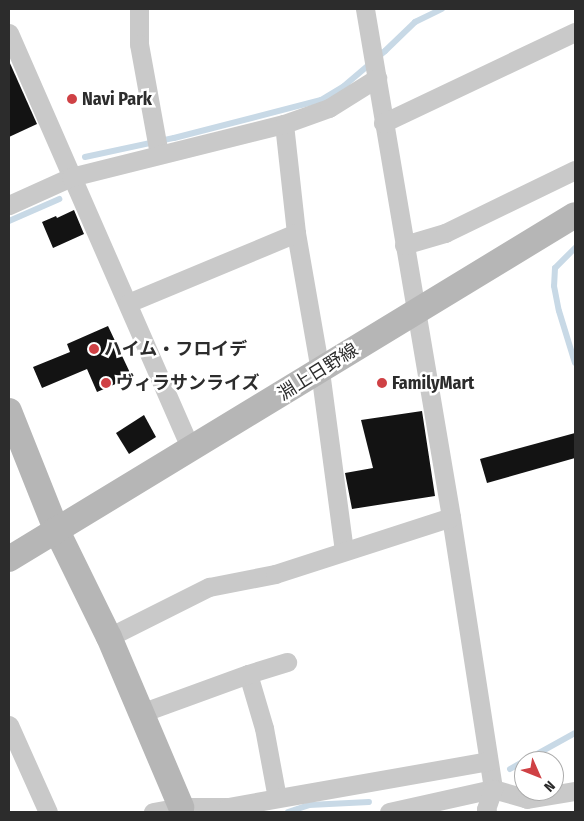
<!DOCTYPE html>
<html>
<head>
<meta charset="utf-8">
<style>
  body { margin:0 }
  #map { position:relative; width:584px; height:821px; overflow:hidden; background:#fff; font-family:"Fira Sans Condensed","Noto Sans JP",sans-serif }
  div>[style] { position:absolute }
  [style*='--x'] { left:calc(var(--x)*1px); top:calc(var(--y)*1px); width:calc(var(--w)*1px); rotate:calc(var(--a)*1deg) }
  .stream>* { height:6px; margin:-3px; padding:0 3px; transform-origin:3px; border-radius:3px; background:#c8d9e6 }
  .building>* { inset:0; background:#131313 }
  .street>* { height:19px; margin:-9.5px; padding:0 9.5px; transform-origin:9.5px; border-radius:9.5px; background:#c9c9c9 }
  .secondary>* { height:26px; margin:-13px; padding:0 13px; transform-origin:13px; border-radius:13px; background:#b6b6b6 }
  .dots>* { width:14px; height:14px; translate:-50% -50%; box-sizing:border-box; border:2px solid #fff; border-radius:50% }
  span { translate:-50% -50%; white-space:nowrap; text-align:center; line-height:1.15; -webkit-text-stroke:5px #fff; paint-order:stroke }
  .poi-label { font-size:18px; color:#2c2c2c; font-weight:700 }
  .left { translate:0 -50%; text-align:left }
  .street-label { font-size:18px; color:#2c2c2c }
  .frame { position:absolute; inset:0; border:10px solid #2c2c2c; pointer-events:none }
  .north { position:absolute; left:514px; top:751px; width:50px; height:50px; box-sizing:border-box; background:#fff; border:1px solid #ababab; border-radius:50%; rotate:134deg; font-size:14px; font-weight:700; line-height:20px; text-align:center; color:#2c2c2c }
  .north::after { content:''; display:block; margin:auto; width:18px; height:22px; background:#cf4145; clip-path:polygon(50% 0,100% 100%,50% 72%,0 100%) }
</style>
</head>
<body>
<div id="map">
  <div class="stream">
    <i style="--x:85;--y:157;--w:91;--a:-12.1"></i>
    <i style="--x:174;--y:138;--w:152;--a:-14.5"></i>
    <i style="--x:321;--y:100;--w:27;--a:-31"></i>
    <i style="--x:344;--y:86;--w:54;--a:-40.5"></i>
    <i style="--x:385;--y:51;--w:42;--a:-44"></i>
    <i style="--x:415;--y:22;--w:30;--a:-26"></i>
    <i style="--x:9;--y:221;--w:55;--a:-23.7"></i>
    <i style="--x:575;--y:248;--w:28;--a:135"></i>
    <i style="--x:555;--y:268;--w:18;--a:93"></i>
    <i style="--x:554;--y:286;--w:25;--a:79"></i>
    <i style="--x:559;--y:311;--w:54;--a:72.9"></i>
    <i style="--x:510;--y:769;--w:74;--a:-29"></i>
    <i style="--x:288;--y:812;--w:22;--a:-18"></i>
    <i style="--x:309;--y:805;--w:60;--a:-2.9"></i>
  </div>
  <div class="building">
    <i style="clip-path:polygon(9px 61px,37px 124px,9px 137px)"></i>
    <i style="clip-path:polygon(74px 210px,84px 234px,53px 248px,42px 222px,56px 216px,57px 218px)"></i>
    <i style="clip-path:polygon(108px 326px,132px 377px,97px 392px,87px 369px,42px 388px,33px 367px,70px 352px,67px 344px)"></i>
    <i style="clip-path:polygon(422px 411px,435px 496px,352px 509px,345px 473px,373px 468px,361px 420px)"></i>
    <i style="clip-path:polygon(144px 415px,156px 437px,129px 454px,116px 433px)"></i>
    <i style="clip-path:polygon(575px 433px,575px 458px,487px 483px,480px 459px)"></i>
  </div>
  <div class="street">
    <i style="--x:139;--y:9;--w:35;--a:90"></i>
    <i style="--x:139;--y:44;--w:112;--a:79.7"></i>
    <i style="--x:365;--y:9;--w:515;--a:80.39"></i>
    <i style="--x:451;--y:517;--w:275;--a:81.2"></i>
    <i style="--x:493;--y:789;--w:35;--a:16"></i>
    <i style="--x:527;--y:799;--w:49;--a:-9.5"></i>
    <i style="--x:9;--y:33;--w:454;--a:66.4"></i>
    <i style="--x:383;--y:123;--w:212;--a:-25.4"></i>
    <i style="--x:284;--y:124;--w:110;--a:83.7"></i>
    <i style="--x:296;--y:233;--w:140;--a:80.1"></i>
    <i style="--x:320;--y:371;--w:181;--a:82.4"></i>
    <i style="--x:9;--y:205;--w:68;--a:-24.3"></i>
    <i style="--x:71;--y:177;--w:219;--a:-14"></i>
    <i style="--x:284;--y:124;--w:48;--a:-19.6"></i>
    <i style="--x:329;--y:108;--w:57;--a:-32"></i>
    <i style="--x:404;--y:245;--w:43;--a:-16.3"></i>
    <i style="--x:445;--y:233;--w:144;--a:-25.9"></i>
    <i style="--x:128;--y:303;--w:182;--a:-22.6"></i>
    <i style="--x:109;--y:637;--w:112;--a:-26.6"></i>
    <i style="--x:209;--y:587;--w:67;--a:-11.1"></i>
    <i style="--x:275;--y:574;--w:185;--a:-17.9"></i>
    <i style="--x:248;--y:674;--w:56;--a:73.5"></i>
    <i style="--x:264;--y:728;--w:71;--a:79.5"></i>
    <i style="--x:141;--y:713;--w:114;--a:-20"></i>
    <i style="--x:248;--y:674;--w:41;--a:-17.1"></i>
    <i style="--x:9;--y:725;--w:95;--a:65.9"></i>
    <i style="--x:153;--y:812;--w:28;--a:-10"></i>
    <i style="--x:181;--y:807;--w:47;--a:0"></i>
    <i style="--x:228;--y:807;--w:264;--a:-10"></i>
    <i style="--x:389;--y:812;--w:107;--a:-12.5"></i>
    <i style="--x:487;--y:812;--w:3;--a:-108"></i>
    <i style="--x:486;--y:809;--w:21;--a:-71"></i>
  </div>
  <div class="secondary">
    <i style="--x:9;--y:411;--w:127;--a:68.3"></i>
    <i style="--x:56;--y:529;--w:120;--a:63.9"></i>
    <i style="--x:109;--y:637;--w:185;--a:67"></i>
    <i style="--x:9;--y:559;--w:662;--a:-31.29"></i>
  </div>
  <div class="dots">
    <i style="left:72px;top:99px;background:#cf4145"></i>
    <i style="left:94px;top:349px;background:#cf4145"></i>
    <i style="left:106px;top:383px;background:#cf4145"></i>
    <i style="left:382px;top:383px;background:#cf4145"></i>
  </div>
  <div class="poi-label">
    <span class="left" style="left:82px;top:99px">Navi Park</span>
    <span class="left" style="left:104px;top:349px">ハイム・フロイデ</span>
    <span class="left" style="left:116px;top:383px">ヴィラサンライズ</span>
    <span class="left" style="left:392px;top:383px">FamilyMart</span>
  </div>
  <div class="street-label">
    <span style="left:318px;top:372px;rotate:-32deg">淵上日野線</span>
  </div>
  <div class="frame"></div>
  <div class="north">N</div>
</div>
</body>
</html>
